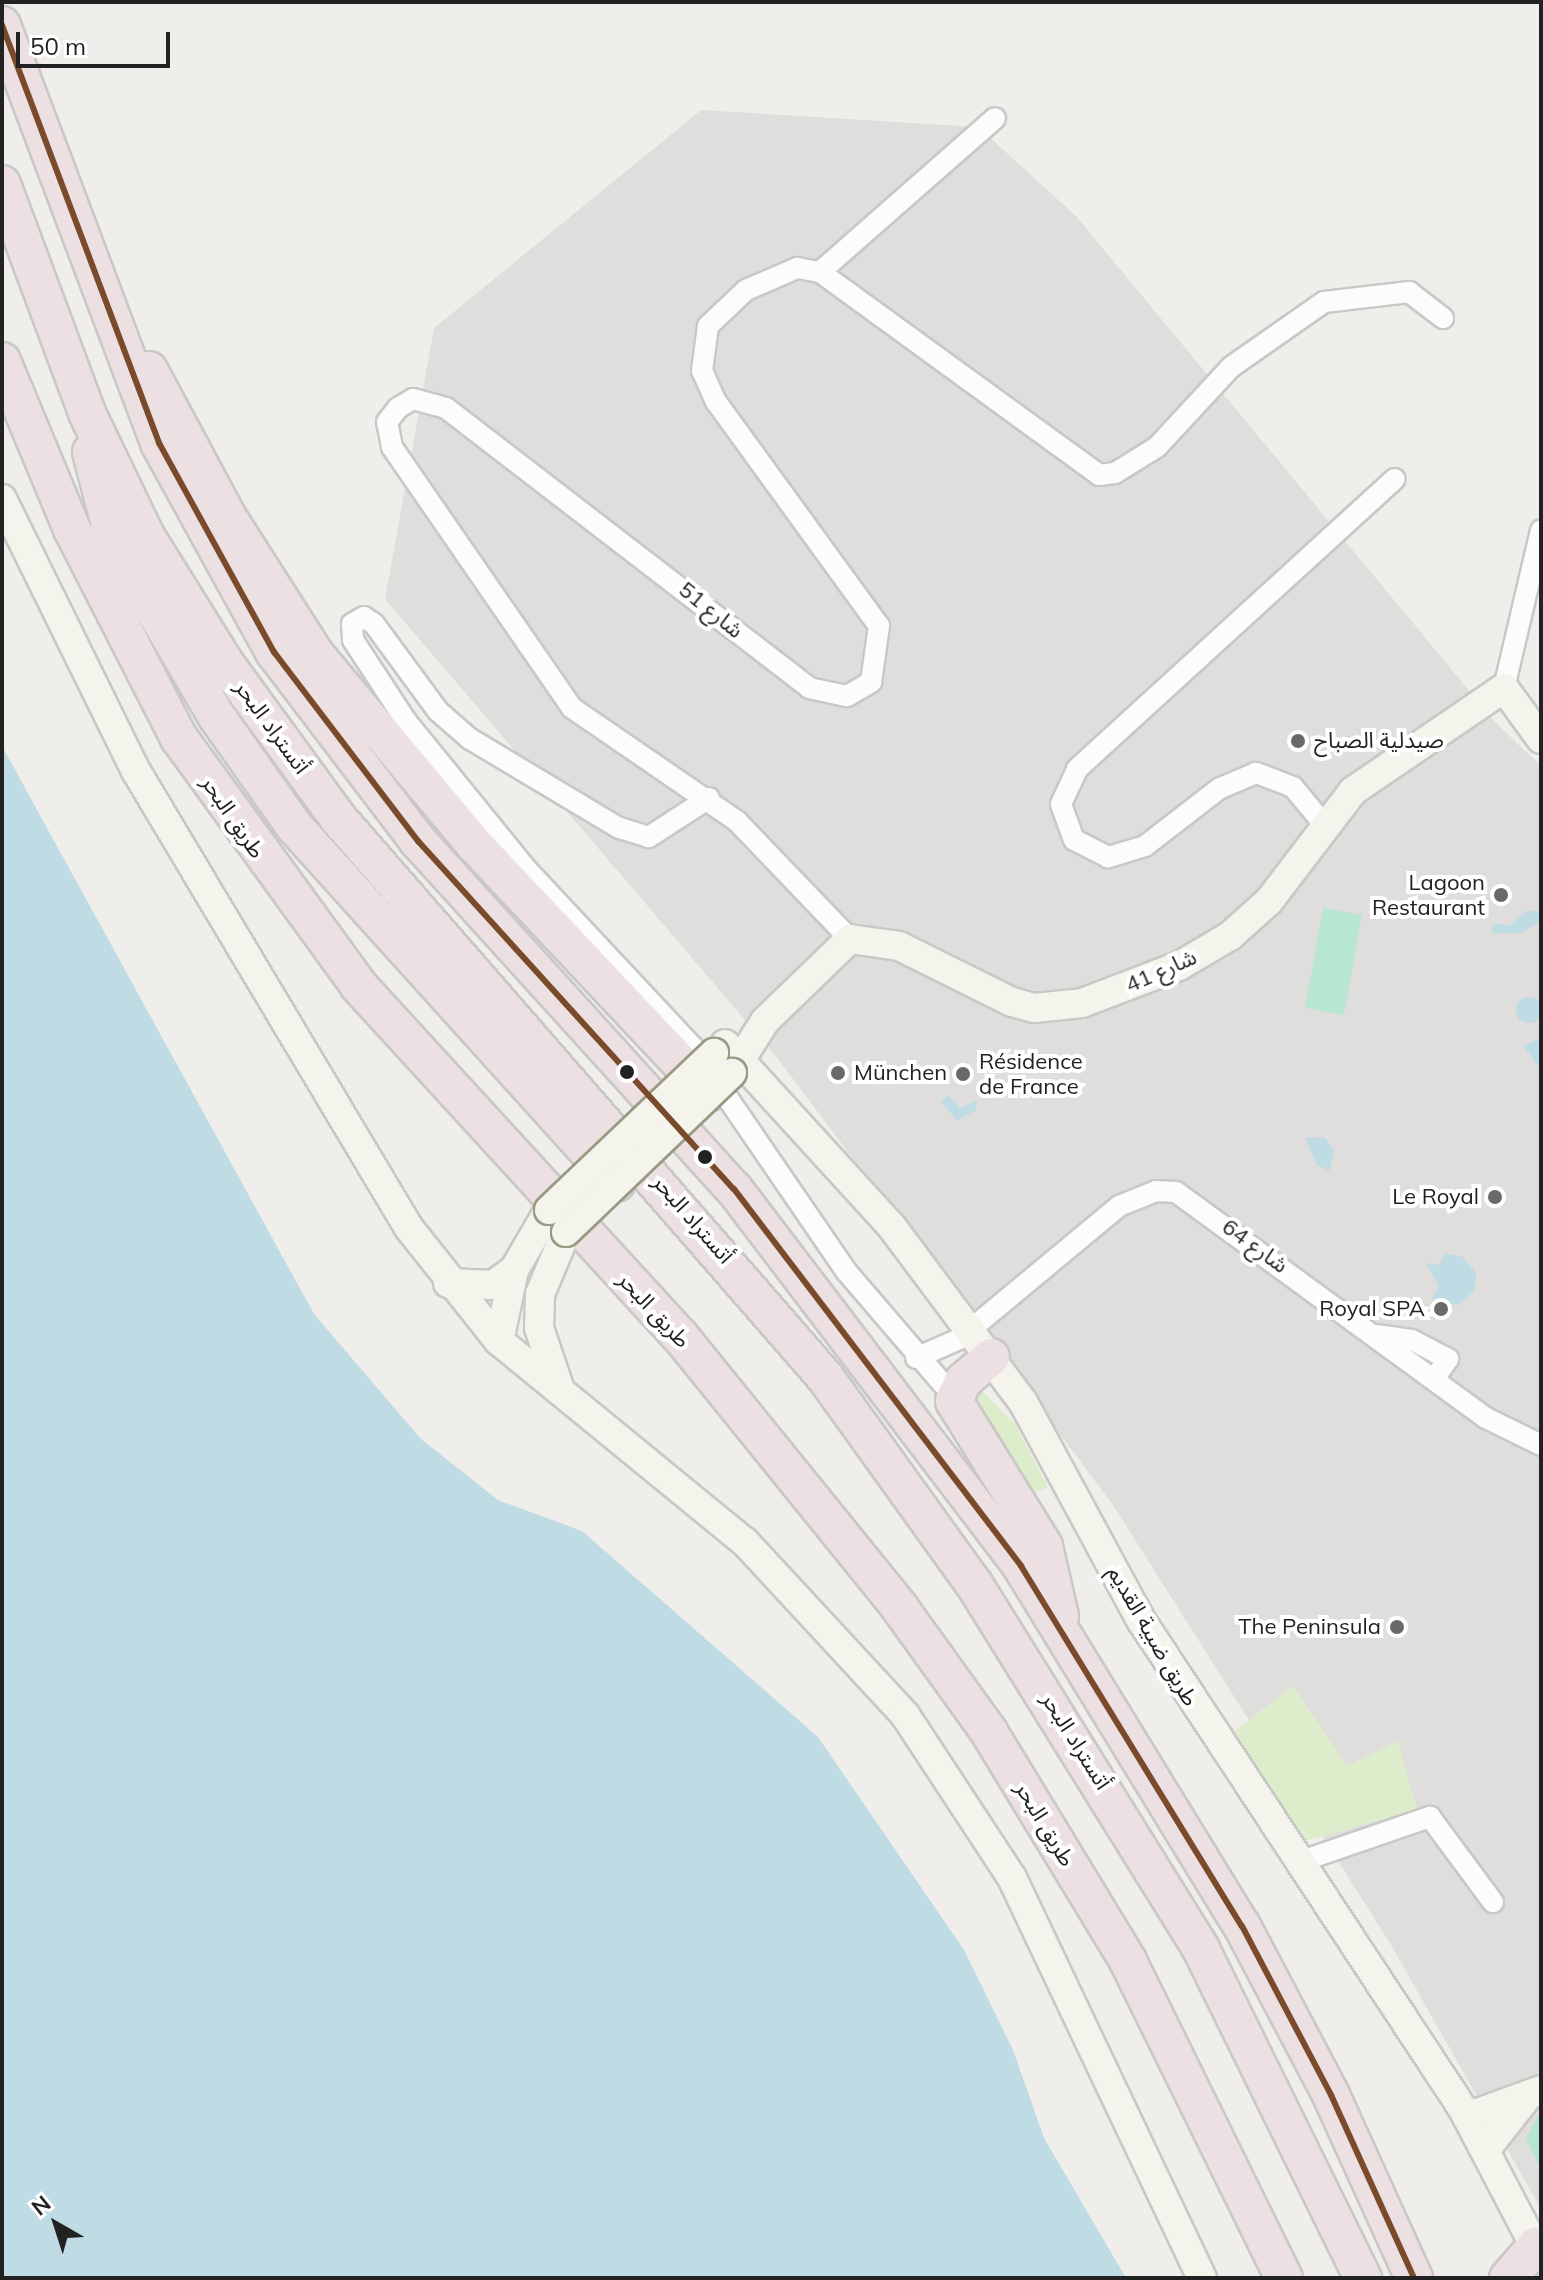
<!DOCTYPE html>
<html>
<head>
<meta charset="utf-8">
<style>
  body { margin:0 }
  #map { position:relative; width:1543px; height:2280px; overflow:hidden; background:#f0eeeb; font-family:Mulish,"Noto Sans Arabic",sans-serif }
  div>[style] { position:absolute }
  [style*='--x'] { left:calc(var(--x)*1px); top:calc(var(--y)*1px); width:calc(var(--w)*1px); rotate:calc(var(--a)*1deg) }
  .residential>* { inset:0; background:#dfdedc }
  .grass>* { inset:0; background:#ddeccb }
  .pitch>* { inset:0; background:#b7e6d2 }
  .parking>* { inset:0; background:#e0dfde }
  .water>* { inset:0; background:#bfdbe3 }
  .round { border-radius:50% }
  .roads { filter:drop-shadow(2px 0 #c9c8c7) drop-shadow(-2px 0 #c9c8c7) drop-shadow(0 2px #c9c8c7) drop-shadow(0 -2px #c9c8c7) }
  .street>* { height:20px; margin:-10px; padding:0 10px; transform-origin:10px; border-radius:10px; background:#fdfcfc }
  .secondary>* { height:28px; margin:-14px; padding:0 14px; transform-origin:14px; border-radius:14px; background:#f4f4ed }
  .highway>* { height:36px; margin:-18px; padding:0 18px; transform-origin:18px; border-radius:18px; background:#ece0e2 }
  .bridges { filter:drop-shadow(2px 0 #999a82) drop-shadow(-2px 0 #999a82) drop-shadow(0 2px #999a82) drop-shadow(0 -2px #999a82) }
  .secondary-bridge>* { height:28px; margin:-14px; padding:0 14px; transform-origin:14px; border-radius:14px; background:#f4f4ed }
  .bus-1>* { height:6px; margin:-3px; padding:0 3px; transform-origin:3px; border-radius:3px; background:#7a4b2a }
  .dots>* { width:22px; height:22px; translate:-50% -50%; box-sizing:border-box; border:4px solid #fff; border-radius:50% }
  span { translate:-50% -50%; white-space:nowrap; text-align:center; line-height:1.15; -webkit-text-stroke:8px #fff; paint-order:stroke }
  .street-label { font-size:22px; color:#222 }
  .poi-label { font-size:22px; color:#222 }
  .left { translate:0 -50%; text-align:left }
  .right { translate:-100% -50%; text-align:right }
  .frame { position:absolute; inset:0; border:4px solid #222; pointer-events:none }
  .north { position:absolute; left:16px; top:2184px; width:80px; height:80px; -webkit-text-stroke:6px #fff; paint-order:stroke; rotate:321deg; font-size:22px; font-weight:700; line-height:32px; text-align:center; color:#222 }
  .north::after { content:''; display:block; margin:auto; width:28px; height:36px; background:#222; clip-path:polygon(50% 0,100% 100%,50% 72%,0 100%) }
  .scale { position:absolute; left:16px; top:32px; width:154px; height:36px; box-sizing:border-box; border:4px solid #222; border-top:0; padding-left:10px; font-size:24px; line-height:28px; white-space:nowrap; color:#222; -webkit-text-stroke:6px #fff; paint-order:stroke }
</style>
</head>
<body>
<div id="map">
  <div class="residential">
    <i style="clip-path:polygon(701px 110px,978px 127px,1076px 216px,1495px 722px,1541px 766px,1541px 2209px,1391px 1945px,1113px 1505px,775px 1055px,385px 599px,434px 328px)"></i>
  </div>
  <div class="grass">
    <i style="clip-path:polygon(979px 1388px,1015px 1424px,1048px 1487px,1031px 1495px,977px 1411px)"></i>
    <i style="clip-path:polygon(1293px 1686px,1347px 1766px,1398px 1741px,1417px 1810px,1305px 1841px,1228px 1736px)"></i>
  </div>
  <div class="pitch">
    <i style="clip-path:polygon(1323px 908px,1362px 915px,1344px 1015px,1305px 1008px)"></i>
    <i style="clip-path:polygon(1541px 2111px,1541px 2170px,1526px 2138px)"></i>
  </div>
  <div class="parking">
    <i style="clip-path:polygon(1340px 736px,1365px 765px,1333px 792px,1308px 764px)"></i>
    <i style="clip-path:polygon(937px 993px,988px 1019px,1035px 1040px,1014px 1058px,984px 1025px,931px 1003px)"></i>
    <i style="clip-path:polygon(1033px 1058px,1070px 1083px,1008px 1150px,976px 1120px)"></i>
    <i style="clip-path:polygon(879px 1080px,955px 1124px,904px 1205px,828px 1122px)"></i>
    <i style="clip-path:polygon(1447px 1529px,1509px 1547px,1472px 1698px,1432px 1696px,1436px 1605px,1433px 1592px,1407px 1569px)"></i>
  </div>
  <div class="water">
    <i style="clip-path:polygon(2px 746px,314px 1314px,421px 1439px,498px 1500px,582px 1531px,818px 1737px,964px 1950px,1013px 2050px,1044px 2138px,1126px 2278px,2px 2278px)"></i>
    <i style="clip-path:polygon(1526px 911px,1541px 911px,1541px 921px,1521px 933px,1492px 933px,1492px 924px,1510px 925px)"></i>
    <i class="round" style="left:1516px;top:997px;width:26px;height:26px"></i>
    <i style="clip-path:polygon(1541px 1039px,1541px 1070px,1523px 1045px)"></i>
    <i style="clip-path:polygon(949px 1096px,960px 1108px,977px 1100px,976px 1110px,957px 1121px,941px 1101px)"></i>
    <i style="clip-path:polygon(1324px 1137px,1335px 1151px,1329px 1171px,1317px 1165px,1305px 1138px)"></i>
    <i style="clip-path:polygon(1445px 1253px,1463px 1257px,1476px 1273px,1475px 1290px,1459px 1305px,1431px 1299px,1439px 1286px,1426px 1263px,1439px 1265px)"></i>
  </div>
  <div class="roads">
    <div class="street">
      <i style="--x:820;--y:272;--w:233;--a:-41.3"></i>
      <i style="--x:1504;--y:688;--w:162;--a:-76.8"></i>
      <i style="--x:709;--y:798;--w:72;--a:147"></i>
      <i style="--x:649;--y:837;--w:31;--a:-163"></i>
      <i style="--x:619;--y:828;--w:174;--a:-149.1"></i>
      <i style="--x:470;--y:739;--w:43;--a:-138.8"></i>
      <i style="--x:438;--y:711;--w:108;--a:-126.3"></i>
      <i style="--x:374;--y:624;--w:12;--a:-145"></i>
      <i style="--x:364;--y:617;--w:14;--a:150"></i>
      <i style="--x:352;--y:624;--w:16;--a:86"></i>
      <i style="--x:353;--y:640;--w:97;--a:56.8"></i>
      <i style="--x:406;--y:721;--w:193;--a:50.9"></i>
      <i style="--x:528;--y:871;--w:240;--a:46.9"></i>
      <i style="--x:692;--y:1046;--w:273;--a:55.6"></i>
      <i style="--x:846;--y:1271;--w:165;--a:49.4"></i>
      <i style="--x:1322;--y:822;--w:45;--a:-129.6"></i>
      <i style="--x:1293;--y:787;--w:40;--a:-159"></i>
      <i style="--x:1256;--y:773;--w:39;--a:157"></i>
      <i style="--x:1220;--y:788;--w:95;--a:142.3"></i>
      <i style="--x:1145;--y:846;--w:39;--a:163"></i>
      <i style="--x:1108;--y:857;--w:38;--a:-153"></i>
      <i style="--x:1074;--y:840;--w:38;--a:-110"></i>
      <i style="--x:1061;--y:804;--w:38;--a:-65"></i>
      <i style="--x:1077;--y:769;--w:430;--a:-42.4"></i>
      <i style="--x:850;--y:939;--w:163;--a:-133.8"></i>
      <i style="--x:737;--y:821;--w:200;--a:-145.6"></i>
      <i style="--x:572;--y:708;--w:317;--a:-124.6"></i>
      <i style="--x:392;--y:447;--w:25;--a:-101"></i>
      <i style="--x:387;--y:422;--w:18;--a:-52"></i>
      <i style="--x:398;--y:408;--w:17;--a:-31"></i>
      <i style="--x:413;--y:399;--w:34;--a:15"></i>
      <i style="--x:446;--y:408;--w:458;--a:37.6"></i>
      <i style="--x:809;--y:688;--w:39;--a:12"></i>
      <i style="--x:847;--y:696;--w:28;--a:-30"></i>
      <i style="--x:871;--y:682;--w:57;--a:-81.9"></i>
      <i style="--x:879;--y:626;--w:277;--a:-126"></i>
      <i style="--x:716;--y:402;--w:34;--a:-114"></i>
      <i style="--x:702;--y:371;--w:45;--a:-82.4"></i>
      <i style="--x:708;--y:326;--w:52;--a:-43.5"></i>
      <i style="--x:746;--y:290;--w:56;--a:-23.3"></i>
      <i style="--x:797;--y:268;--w:23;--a:10"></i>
      <i style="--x:820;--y:272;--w:345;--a:36"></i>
      <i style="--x:1099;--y:475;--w:16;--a:-7"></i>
      <i style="--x:1115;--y:473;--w:49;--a:-31.8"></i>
      <i style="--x:1157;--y:447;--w:109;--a:-47.2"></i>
      <i style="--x:1231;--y:367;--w:113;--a:-35"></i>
      <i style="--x:1324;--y:302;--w:86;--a:-6.7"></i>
      <i style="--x:1409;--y:292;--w:43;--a:37.4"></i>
      <i style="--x:1376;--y:1335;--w:36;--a:8"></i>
      <i style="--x:1412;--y:1340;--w:41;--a:27.8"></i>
      <i style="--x:1448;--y:1359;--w:24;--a:125"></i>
      <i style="--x:916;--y:1358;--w:47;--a:-23.8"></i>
      <i style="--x:959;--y:1339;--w:208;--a:-39.7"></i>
      <i style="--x:1119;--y:1206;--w:40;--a:-22"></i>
      <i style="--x:1156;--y:1191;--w:20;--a:3"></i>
      <i style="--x:1176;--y:1192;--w:384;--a:36.1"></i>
      <i style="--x:1486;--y:1418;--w:61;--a:26.1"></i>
      <i style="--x:1299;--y:1862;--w:139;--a:-19"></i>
      <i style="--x:1430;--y:1817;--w:106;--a:53.5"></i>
    </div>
    <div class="secondary">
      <i style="--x:2;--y:499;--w:303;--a:63.8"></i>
      <i style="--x:136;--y:771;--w:532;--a:59.15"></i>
      <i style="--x:409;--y:1228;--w:144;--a:51.5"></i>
      <i style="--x:499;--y:1341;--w:318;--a:39.3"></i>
      <i style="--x:745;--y:1542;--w:236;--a:47.2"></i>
      <i style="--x:905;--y:1715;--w:195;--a:56.7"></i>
      <i style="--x:1012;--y:1878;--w:443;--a:64.6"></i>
      <i style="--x:725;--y:1044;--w:248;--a:47.6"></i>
      <i style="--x:892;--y:1227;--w:219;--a:53.2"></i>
      <i style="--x:1023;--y:1402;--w:248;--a:61.6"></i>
      <i style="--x:1141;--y:1620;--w:585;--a:56.64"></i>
      <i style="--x:1463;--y:2109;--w:168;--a:62.4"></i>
      <i style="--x:732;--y:1073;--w:62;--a:-57.6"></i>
      <i style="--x:765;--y:1021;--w:118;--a:-44"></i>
      <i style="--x:850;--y:939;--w:49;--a:8.1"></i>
      <i style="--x:899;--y:946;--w:126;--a:26.4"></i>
      <i style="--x:1012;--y:1002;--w:23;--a:15"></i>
      <i style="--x:1034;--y:1008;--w:48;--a:-5.9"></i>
      <i style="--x:1082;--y:1003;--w:104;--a:-20.9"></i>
      <i style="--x:1179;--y:966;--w:59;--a:-30.5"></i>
      <i style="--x:1230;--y:936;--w:52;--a:-41.9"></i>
      <i style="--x:1269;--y:901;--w:138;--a:-52.6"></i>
      <i style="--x:1353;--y:791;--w:183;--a:-34.3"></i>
      <i style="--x:1504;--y:688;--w:63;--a:54"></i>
      <i style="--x:448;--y:1283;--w:45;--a:2.5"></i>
      <i style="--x:493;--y:1285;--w:26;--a:-36"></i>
      <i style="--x:499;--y:1341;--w:73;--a:-78.1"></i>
      <i style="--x:514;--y:1270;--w:69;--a:-59.7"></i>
      <i style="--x:559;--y:1387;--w:62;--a:-108.7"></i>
      <i style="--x:539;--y:1328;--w:34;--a:-88"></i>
      <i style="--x:540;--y:1294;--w:67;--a:-67.2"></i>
      <i style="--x:1467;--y:2117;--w:79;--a:-20"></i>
      <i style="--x:1487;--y:2148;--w:65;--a:-51.9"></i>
    </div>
    <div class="highway">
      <i style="--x:2;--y:25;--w:447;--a:69.4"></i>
      <i style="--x:159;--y:443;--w:239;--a:61.2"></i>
      <i style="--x:274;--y:652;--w:238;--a:52.7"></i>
      <i style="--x:418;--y:841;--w:470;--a:47.8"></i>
      <i style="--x:734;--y:1189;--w:474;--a:52.7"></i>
      <i style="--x:1021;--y:1566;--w:422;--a:58.5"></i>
      <i style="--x:1242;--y:1926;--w:191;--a:62.2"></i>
      <i style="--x:1331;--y:2095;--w:201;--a:65.6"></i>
      <i style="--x:2;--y:184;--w:244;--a:69.6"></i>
      <i style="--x:87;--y:413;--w:136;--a:64.4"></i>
      <i style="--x:146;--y:536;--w:150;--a:58.1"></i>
      <i style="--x:225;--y:663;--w:192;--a:53.9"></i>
      <i style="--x:338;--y:818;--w:741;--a:48.94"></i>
      <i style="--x:825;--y:1377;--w:255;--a:54.3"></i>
      <i style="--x:974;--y:1584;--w:430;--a:58.1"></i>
      <i style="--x:1201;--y:1949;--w:367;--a:63.8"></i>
      <i style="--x:2;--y:361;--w:182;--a:67.4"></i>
      <i style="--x:72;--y:529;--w:235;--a:62.9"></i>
      <i style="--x:179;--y:738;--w:306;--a:54"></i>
      <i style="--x:359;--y:986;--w:475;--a:47.5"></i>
      <i style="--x:680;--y:1336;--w:350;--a:51"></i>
      <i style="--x:900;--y:1608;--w:153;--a:54.3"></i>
      <i style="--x:989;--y:1732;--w:268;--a:58.7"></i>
      <i style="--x:1128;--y:1961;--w:353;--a:63.8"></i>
      <i style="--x:149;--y:370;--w:169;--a:61.8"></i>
      <i style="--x:229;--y:519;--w:161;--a:57.4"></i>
      <i style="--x:316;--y:655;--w:246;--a:50.1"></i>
      <i style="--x:474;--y:844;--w:342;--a:46.7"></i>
      <i style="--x:91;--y:452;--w:84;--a:75.5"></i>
      <i style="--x:112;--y:533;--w:60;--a:62.2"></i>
      <i style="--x:140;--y:586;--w:152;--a:59.6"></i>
      <i style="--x:217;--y:717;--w:133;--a:54.8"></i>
      <i style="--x:294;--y:826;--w:481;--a:47.9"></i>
      <i style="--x:991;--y:1357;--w:37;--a:139"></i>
      <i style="--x:963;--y:1381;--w:22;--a:114"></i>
      <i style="--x:954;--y:1401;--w:171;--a:58.2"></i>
      <i style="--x:1044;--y:1546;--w:72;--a:77.1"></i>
      <i style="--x:1508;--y:2278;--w:43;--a:-48.8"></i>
    </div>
  </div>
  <div class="bridges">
    <div class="secondary-bridge">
      <i style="--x:549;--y:1210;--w:228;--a:-43.6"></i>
      <i style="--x:566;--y:1232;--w:230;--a:-43.8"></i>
    </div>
  </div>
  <div class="bus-1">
    <i style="--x:2;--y:25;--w:447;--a:69.4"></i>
    <i style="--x:159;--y:443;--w:239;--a:61.2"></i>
    <i style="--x:274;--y:652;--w:238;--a:52.7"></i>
    <i style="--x:418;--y:841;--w:470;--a:47.8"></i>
    <i style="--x:734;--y:1189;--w:474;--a:52.7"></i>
    <i style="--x:1021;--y:1566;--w:422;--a:58.5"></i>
    <i style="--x:1242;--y:1926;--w:191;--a:62.2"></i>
    <i style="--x:1331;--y:2095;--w:201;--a:65.6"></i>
  </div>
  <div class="dots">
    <i style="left:1298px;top:741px;background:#6a6968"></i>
    <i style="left:1501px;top:895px;background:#6a6968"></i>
    <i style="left:627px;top:1072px;background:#222"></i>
    <i style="left:838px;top:1073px;background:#6a6968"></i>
    <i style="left:963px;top:1074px;background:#6a6968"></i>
    <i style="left:705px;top:1157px;background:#222"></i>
    <i style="left:1495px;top:1197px;background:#6a6968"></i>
    <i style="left:1441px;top:1309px;background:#6a6968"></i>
    <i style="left:1397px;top:1627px;background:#6a6968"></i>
  </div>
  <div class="street-label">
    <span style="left:711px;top:610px;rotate:39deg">شارع 51</span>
    <span style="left:272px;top:727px;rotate:54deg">أتستراد البحر</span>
    <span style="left:233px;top:817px;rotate:56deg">طريق البحر</span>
    <span style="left:1161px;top:971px;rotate:-24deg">شارع 41</span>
    <span style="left:693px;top:1219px;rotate:49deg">أتستراد البحر</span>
    <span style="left:1255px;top:1246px;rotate:36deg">شارع 64</span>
    <span style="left:654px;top:1310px;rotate:47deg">طريق البحر</span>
    <span style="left:1153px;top:1636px;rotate:60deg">طريق ضبية القديم</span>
    <span style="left:1076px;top:1741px;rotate:58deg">أتستراد البحر</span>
    <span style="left:1045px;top:1824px;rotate:59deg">طريق البحر</span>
  </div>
  <div class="poi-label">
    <span class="left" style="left:1314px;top:741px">صيدلية الصباح</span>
    <span class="right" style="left:1485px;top:895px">Lagoon<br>Restaurant</span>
    <span class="left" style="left:979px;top:1074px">Résidence<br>de France</span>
    <span class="left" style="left:854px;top:1073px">München</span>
    <span class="right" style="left:1479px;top:1197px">Le Royal</span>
    <span class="right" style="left:1425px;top:1309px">Royal SPA</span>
    <span class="right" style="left:1381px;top:1627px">The Peninsula</span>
  </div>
  <div class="frame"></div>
  <div class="north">N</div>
  <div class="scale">50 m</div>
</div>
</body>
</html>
